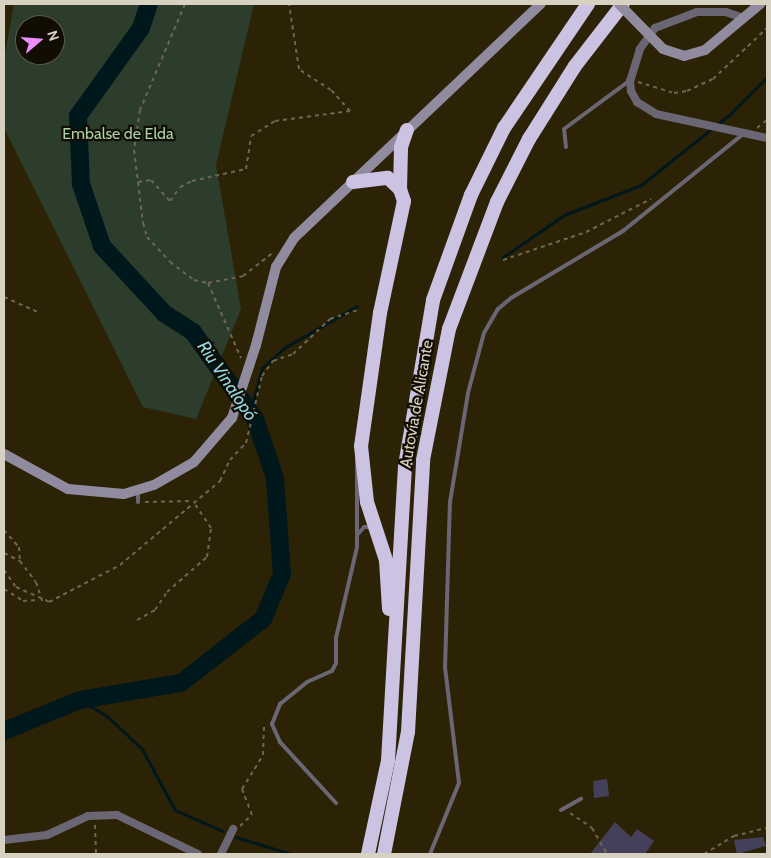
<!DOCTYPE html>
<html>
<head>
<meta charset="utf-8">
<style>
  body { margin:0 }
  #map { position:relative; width:771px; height:858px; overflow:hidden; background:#2c2306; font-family:Cabin,sans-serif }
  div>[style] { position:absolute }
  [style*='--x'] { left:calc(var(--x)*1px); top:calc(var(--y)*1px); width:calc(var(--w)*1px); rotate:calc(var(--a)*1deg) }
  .green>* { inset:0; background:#2c3d2c }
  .stream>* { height:3px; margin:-1.5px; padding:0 1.5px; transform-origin:1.5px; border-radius:1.5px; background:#00171c }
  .river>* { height:18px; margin:-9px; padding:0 9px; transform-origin:9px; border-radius:9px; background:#00171c }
  .building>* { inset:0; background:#444059 }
  .path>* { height:2px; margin-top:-1px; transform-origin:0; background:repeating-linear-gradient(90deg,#6e664e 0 4px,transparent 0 8px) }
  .service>* { height:4px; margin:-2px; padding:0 2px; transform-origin:2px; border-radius:2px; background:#6a6673 }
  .minor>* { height:8px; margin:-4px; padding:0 4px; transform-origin:4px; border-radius:4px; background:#6a6673 }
  .secondary>* { height:10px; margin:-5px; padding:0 5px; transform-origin:5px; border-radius:5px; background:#918ba0 }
  .motorway>* { height:14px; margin:-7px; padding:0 7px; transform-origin:7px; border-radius:7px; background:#ccc3e3 }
  .secondary-bridge>* { height:10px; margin:-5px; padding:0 5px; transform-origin:5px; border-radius:5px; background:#918ba0 }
  span { translate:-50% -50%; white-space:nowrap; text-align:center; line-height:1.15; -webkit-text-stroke:4.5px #110d03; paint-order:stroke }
  .park-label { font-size:16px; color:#a9d2a9 }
  .street-label { font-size:16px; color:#d7d1c1 }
  .water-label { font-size:18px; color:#90d6e4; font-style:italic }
  .frame { position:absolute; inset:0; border:5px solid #d7d1c1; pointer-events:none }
  .north { position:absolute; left:15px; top:15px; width:50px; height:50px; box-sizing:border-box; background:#110d03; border:1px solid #605b4f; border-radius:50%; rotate:72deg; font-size:14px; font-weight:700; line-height:20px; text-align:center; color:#d7d1c1 }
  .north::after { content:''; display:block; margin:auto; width:18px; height:22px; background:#eb8dfc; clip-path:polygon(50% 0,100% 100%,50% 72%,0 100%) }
</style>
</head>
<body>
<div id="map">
  <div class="green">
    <i style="clip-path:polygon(evenodd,14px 4px,254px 4px,216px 165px,241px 309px,196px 419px,143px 407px,4px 128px,4px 59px,14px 4px,25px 25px,55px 25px,55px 55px,25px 55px,25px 25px)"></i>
  </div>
  <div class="stream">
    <i style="--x:503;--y:257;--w:74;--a:-34.5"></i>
    <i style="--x:564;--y:215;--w:83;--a:-21.3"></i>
    <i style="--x:641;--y:185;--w:112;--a:-38.5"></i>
    <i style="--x:729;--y:115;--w:54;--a:-45"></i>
    <i style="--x:250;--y:412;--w:46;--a:-74.7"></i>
    <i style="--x:262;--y:368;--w:30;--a:-42"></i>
    <i style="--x:284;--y:348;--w:84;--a:-29.9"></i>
    <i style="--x:80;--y:700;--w:33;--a:31"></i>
    <i style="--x:108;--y:717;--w:47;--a:43.3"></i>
    <i style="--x:142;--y:749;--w:69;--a:61.6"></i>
    <i style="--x:175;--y:810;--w:52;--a:23.6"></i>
    <i style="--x:236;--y:837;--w:58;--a:17.2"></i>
  </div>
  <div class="river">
    <i style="--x:4;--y:731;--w:82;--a:-22.2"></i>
    <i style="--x:80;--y:700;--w:102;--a:-9.6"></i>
    <i style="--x:181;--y:683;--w:104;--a:-38"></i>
    <i style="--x:263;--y:619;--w:49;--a:-67.1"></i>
    <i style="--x:282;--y:574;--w:96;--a:-94.2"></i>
    <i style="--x:275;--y:478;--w:62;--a:-108.7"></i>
    <i style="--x:255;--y:419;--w:107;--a:-125.5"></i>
    <i style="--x:193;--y:332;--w:35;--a:-147"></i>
    <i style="--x:164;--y:313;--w:91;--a:-132.8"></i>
    <i style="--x:102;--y:246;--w:65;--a:-108.7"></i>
    <i style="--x:81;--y:184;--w:68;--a:-92.5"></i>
    <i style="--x:78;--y:116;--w:108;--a:-54.4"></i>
    <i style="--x:141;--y:28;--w:25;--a:-72"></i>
  </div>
  <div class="building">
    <i style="clip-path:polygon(607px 779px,609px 796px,594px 798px,593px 781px)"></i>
    <i style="clip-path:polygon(615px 822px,631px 837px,637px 829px,654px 841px,645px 854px,590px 854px)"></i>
    <i style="clip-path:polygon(763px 837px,766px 846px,737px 854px,734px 840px)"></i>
  </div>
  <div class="path">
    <i style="--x:185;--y:4;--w:115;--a:113"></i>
    <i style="--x:140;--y:110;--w:40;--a:98.5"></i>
    <i style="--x:134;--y:150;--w:74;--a:83"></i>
    <i style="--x:143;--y:223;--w:15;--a:74"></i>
    <i style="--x:147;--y:237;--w:34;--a:47"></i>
    <i style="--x:170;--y:262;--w:30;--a:37"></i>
    <i style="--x:194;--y:280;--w:14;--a:12"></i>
    <i style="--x:208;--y:283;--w:82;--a:66.3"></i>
    <i style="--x:638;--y:82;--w:38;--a:17"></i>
    <i style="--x:674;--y:93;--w:13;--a:-9"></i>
    <i style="--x:687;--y:91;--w:29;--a:-25"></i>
    <i style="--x:713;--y:79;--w:74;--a:-43.4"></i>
    <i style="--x:757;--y:128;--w:13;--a:-39"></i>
    <i style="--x:138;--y:182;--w:13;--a:-9"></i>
    <i style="--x:151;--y:180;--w:28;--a:48"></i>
    <i style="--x:170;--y:201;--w:17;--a:-54"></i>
    <i style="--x:180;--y:187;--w:13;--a:-27"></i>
    <i style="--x:192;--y:181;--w:55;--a:-12.5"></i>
    <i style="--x:246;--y:169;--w:33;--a:-81"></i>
    <i style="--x:251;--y:136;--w:28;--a:-32"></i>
    <i style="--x:275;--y:121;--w:76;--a:-7.6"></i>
    <i style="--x:350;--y:111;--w:28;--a:-132"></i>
    <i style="--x:331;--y:90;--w:38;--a:-147"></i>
    <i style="--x:299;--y:69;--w:66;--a:-98.7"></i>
    <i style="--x:503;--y:260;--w:88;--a:-18.6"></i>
    <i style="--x:586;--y:232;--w:73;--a:-26.9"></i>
    <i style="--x:208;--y:283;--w:36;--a:-11"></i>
    <i style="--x:243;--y:276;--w:39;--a:-38"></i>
    <i style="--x:4;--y:297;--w:36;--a:24"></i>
    <i style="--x:4;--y:353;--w:29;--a:90"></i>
    <i style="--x:145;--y:502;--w:48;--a:-1.2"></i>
    <i style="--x:4;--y:530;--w:23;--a:49"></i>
    <i style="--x:19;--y:547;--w:14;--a:86"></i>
    <i style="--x:4;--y:553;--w:18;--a:27"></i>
    <i style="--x:20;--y:561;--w:26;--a:53"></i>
    <i style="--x:36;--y:582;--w:20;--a:72"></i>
    <i style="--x:4;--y:570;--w:21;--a:55"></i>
    <i style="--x:16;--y:587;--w:36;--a:24"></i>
    <i style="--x:49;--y:602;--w:80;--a:-27.5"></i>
    <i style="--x:120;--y:565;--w:131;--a:-40"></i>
    <i style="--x:220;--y:481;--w:23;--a:-65"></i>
    <i style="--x:230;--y:460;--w:23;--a:-47"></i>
    <i style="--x:246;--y:443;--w:69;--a:-76.6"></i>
    <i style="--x:262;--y:376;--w:19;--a:-54"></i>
    <i style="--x:273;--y:361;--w:21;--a:-19"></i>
    <i style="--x:293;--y:354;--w:51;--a:-43.4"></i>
    <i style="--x:330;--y:319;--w:28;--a:-18"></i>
    <i style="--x:4;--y:589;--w:22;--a:32"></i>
    <i style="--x:23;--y:601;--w:15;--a:-4"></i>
    <i style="--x:137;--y:620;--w:21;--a:-29"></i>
    <i style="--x:155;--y:610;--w:22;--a:-56"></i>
    <i style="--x:167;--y:592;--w:53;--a:-41.2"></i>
    <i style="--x:207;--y:557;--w:29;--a:-82"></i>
    <i style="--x:211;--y:528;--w:32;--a:-124"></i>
    <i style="--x:570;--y:813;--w:27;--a:34"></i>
    <i style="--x:592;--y:828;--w:30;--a:60"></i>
    <i style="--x:95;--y:825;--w:29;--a:88"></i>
    <i style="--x:240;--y:826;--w:16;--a:-43"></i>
    <i style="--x:252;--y:815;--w:28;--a:-111"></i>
    <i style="--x:242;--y:789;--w:40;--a:-58"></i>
    <i style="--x:263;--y:755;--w:30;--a:-88"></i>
    <i style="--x:704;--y:854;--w:35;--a:-31"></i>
    <i style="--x:734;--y:836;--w:34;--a:-14"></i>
  </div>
  <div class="service">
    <i style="--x:566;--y:147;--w:18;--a:-96"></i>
    <i style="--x:564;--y:129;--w:81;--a:-36.4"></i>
    <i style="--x:138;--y:492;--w:10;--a:90"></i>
    <i style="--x:358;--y:534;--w:9;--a:-49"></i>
    <i style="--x:364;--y:527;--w:8;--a:0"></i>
    <i style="--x:336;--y:803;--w:83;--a:-132.6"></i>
    <i style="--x:280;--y:742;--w:20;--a:-114"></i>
    <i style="--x:272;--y:724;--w:22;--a:-68"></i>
    <i style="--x:280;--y:704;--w:35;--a:-39"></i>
    <i style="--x:307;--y:682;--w:27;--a:-24"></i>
    <i style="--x:332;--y:671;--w:9;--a:-63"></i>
    <i style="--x:336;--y:663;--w:25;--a:-90"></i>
    <i style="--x:336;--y:638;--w:93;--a:-77"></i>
    <i style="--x:357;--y:547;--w:87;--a:-90"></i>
    <i style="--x:561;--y:810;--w:23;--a:-29"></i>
    <i style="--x:430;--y:854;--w:77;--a:-67.8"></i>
    <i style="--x:459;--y:783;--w:116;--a:-96.9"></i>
    <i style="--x:445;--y:668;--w:166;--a:-88.3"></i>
    <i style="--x:450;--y:502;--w:110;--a:-80.6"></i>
    <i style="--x:468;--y:393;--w:62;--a:-75.1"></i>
    <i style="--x:484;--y:333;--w:28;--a:-60"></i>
    <i style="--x:498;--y:309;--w:17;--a:-40"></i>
    <i style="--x:511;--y:298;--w:131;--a:-30.9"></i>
    <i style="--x:623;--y:231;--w:153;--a:-38.9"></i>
  </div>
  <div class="minor">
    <i style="--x:744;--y:18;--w:19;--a:-162"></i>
    <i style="--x:726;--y:12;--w:29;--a:180"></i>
    <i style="--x:697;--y:12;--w:45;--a:159.1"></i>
    <i style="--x:655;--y:28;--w:26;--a:126"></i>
    <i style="--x:640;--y:49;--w:34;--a:107"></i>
    <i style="--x:630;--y:81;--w:10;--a:84"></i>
    <i style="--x:631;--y:91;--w:13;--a:61"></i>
    <i style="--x:637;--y:102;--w:22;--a:32"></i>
    <i style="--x:656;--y:114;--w:114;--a:12.2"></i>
    <i style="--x:4;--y:840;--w:43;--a:-6.6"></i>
    <i style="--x:47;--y:835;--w:45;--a:-24.9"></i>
    <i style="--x:88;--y:816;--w:29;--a:-2"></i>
    <i style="--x:117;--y:815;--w:90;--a:25.7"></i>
    <i style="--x:221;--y:854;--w:28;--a:-64"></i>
  </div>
  <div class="secondary">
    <i style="--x:663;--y:49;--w:22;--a:18"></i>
    <i style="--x:684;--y:56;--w:22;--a:-16"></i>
    <i style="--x:705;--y:50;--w:72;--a:-39.9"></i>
    <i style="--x:256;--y:345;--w:81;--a:-75.6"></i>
    <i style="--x:276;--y:267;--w:34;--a:-58"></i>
    <i style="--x:294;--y:238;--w:340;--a:-43.5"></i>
    <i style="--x:4;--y:454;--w:73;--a:28.7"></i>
    <i style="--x:68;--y:489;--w:56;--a:5.1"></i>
    <i style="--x:124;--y:494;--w:31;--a:-17"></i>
    <i style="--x:154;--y:485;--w:46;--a:-29.9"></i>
    <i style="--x:194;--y:462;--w:58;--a:-49.2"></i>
  </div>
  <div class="motorway">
    <i style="--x:353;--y:182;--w:35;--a:-7"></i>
    <i style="--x:388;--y:178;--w:16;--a:43"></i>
    <i style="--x:400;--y:189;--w:13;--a:72"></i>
    <i style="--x:404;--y:201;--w:115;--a:102.1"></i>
    <i style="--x:380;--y:313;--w:134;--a:98.1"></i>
    <i style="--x:361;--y:446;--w:56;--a:83.9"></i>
    <i style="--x:367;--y:502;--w:61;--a:71.9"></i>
    <i style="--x:386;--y:560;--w:49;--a:86.5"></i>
    <i style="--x:400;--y:189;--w:42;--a:-88.6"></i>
    <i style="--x:401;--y:147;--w:18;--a:-71"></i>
    <i style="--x:368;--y:854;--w:95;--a:-77.9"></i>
    <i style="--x:388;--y:761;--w:295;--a:-86.7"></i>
    <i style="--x:405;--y:466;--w:168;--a:-80.4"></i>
    <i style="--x:433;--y:300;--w:112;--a:-70.1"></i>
    <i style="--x:471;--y:195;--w:75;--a:-63.8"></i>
    <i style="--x:504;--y:128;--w:150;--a:-55.9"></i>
    <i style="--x:384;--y:854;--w:124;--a:-78.9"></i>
    <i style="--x:408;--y:732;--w:272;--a:-86.8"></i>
    <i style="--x:423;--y:460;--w:134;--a:-78.8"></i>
    <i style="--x:449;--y:329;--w:136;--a:-69.3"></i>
    <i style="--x:497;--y:202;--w:71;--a:-63.1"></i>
    <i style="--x:529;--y:139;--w:86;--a:-57.8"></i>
    <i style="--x:575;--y:66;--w:78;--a:-52.3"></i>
  </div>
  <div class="secondary-bridge">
    <i style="--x:619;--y:4;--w:63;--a:45.6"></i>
    <i style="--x:232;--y:418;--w:77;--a:-71.8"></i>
  </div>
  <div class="park-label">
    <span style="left:118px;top:134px">Embalse de Elda</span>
  </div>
  <div class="street-label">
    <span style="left:417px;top:404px;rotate:-80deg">Autovía de Alicante</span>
  </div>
  <div class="water-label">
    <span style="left:227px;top:381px;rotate:56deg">Riu Vinalopó</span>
  </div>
  <div class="frame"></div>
  <div class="north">N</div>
</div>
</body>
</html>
